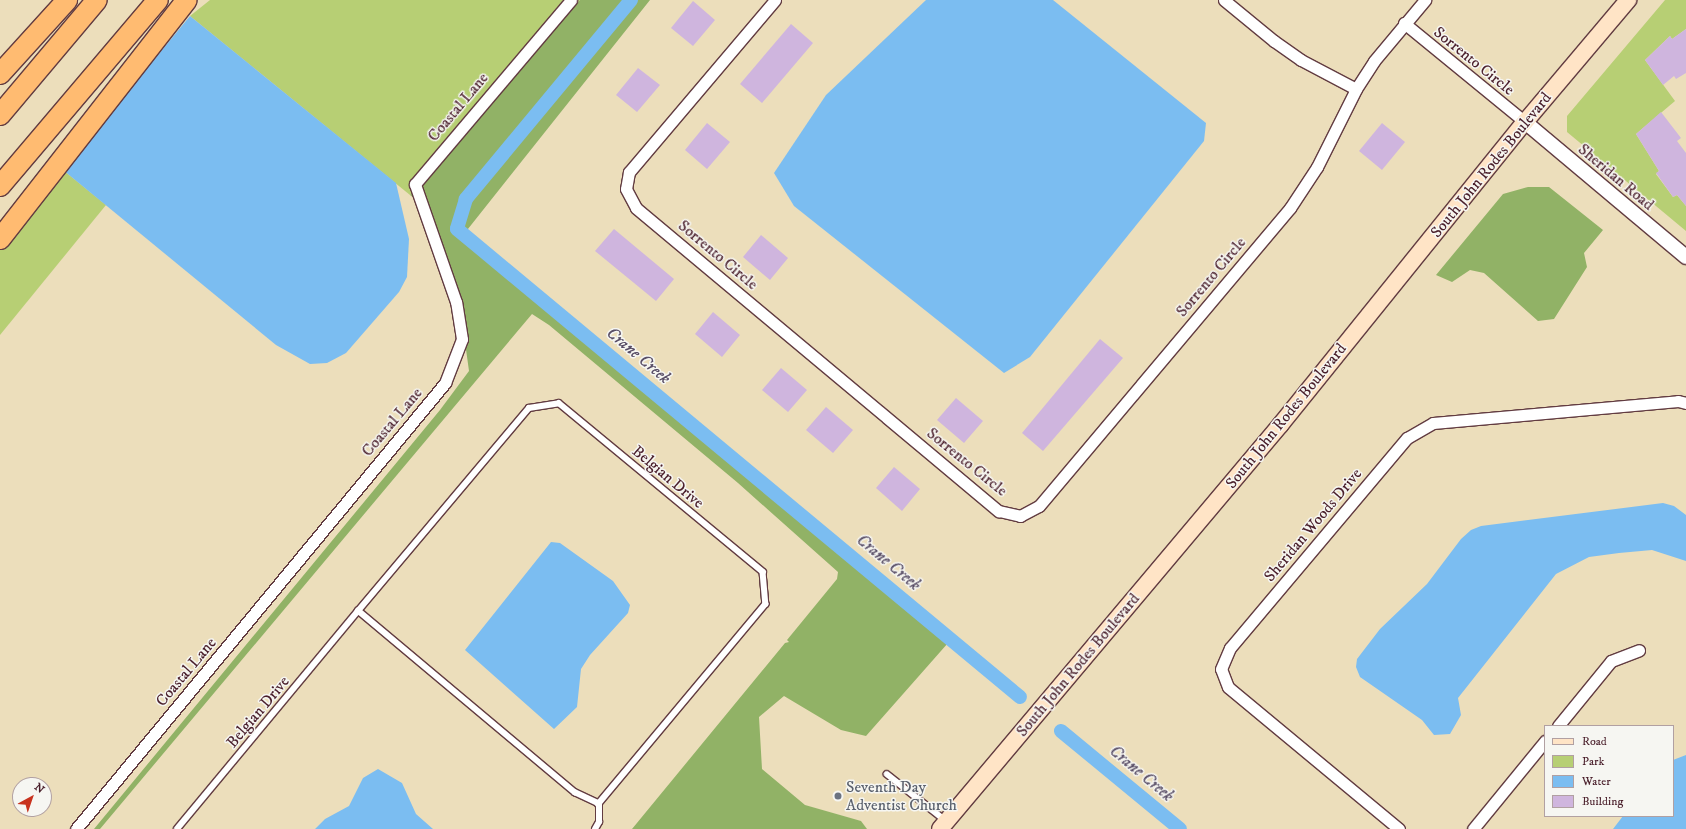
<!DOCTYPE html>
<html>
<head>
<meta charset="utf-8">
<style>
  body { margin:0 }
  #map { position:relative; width:1686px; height:829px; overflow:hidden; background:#ecdebb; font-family:"IM FELL DW Pica",serif }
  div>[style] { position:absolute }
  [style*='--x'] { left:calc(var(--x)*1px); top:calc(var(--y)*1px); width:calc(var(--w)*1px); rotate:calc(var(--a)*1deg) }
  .green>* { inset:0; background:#b7cf74 }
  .forest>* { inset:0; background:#91b266 }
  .water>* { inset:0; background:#7bbdf1 }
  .canal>* { height:14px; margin:-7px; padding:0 7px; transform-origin:7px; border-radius:7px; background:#7bbdf1 }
  .building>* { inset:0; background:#cfb5de }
  .roads { filter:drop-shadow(1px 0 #623c41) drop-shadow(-1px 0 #623c41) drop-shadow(0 1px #623c41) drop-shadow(0 -1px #623c41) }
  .service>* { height:5.5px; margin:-2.75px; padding:0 2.75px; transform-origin:2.75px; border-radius:2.75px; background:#fff }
  .minor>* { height:11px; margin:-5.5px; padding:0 5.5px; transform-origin:5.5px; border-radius:5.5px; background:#fff }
  .tertiary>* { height:14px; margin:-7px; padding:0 7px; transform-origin:7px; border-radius:7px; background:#fff }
  .secondary>* { height:16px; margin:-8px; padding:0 8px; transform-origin:8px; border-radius:8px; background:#ffe4c6 }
  .motorway>* { height:20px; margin:-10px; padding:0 10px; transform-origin:10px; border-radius:10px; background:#ffbb71 }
  .dots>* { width:11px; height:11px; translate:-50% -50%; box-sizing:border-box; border:2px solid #f6f6f2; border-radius:50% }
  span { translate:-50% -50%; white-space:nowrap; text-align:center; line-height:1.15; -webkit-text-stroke:3px #f6f6f2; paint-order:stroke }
  .street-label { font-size:16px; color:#4a1f2b }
  .worship-label { font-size:16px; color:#5b616d }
  .left { translate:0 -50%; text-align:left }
  .water-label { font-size:17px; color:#594e66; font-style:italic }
  .legend { position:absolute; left:1544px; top:725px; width:130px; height:92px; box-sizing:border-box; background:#f6f6f2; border:1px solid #b1a0a2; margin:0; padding:5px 7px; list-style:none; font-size:12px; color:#4a1f2b }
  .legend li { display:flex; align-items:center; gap:8px; height:20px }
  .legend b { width:20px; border:1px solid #b1a0a2 }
  .north { position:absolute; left:12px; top:777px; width:40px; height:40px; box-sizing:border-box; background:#f6f6f2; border:1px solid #b1a0a2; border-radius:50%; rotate:40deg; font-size:11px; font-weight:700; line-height:16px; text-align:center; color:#4a1f2b }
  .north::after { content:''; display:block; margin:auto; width:14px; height:18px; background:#c8321e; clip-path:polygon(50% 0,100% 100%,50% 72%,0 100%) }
</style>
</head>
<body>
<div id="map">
  <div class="green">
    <i style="clip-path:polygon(210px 0,580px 0,410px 195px,190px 16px)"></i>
    <i style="clip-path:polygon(1665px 0,1686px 0,1686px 29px,1672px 39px,1670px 36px,1645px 60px,1675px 101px,1636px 134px,1659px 171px,1656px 174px,1673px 197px,1677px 195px,1686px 206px,1686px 231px,1567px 132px,1567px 116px)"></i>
    <i style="clip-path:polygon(63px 170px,106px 205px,0 335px,0 250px)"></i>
  </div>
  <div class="forest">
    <i style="clip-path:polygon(580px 0,650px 0,460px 239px,561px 313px,948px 643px,866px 736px,841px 730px,784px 696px,759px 717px,762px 769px,805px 805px,861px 821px,867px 829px,632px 829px,785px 643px,789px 642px,787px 640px,837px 579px,838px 572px,738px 483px,549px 325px,532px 314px,100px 829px,94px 829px,440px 410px,469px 371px,459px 299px,418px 201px,410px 195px)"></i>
    <i style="clip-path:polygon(1528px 187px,1549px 187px,1603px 230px,1584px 253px,1587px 267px,1554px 319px,1538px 321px,1484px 273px,1470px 270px,1452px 282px,1436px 275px,1503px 194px)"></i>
  </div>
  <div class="water">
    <i style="clip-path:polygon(926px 0,1053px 0,1206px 123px,1204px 141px,1030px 357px,1004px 373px,794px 206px,774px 173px,826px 95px)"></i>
    <i style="clip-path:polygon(190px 16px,396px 183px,409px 239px,407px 277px,399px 292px,346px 353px,327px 363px,310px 364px,276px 345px,63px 170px)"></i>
    <i style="clip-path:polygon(1663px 503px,1674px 506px,1686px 515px,1686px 561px,1652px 550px,1619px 553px,1589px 557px,1556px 574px,1458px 698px,1461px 715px,1450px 734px,1434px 735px,1422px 720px,1360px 677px,1356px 667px,1357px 659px,1380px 629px,1427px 584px,1461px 539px,1471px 530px,1481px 526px)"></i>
    <i style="clip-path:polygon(551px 542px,560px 543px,613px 581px,630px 605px,628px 613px,590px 655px,581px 669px,577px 707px,554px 729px,465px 650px)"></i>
    <i style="clip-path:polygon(1686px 755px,1686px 829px,1613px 829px,1623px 816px,1673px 816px,1673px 760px)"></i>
    <i style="clip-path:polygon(378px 769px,402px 783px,416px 814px,433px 829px,315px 829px,325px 819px,349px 806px,363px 778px)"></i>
  </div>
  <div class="canal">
    <i style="--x:631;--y:0;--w:259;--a:129.7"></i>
    <i style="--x:466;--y:199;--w:31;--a:107"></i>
    <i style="--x:457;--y:229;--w:732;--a:39.74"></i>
    <i style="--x:1061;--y:731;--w:154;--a:39.5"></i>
  </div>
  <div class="building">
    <i style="clip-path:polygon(693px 1px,715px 20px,693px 46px,671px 28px)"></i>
    <i style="clip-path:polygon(791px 24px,813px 43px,762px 103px,740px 84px)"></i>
    <i style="clip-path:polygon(1686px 29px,1686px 73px,1676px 79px,1674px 76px,1663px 85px,1645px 60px,1670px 36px,1672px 39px)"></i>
    <i style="clip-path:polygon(638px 68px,660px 85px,637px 112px,616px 95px)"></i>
    <i style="clip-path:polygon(1661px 112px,1681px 138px,1677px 141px,1686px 153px,1686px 206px,1677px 195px,1673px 197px,1656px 173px,1659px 171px,1636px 134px)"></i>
    <i style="clip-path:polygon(707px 123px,730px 142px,707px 169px,685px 150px)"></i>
    <i style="clip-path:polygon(1382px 123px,1405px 142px,1382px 170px,1359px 151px)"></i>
    <i style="clip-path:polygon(614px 229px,674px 279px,656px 301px,595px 251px)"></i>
    <i style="clip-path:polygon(761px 235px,788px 258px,770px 280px,743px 257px)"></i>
    <i style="clip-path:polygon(713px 312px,740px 335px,722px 357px,695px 334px)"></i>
    <i style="clip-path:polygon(1100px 339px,1123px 358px,1043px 451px,1022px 433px)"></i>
    <i style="clip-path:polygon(781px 368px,807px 390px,788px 412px,762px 390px)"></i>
    <i style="clip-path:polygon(956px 398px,983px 421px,964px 443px,937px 420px)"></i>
    <i style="clip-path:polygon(826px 407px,853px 430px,833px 453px,806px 430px)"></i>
    <i style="clip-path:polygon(894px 467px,920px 489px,902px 511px,876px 488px)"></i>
  </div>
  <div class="roads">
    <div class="service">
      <i style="--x:887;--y:774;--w:75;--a:38.5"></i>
      <i style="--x:177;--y:829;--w:283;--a:-50.3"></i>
      <i style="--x:358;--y:611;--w:265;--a:-49.9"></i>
      <i style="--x:529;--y:408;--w:30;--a:-9"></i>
      <i style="--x:559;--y:403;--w:265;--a:39.6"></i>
      <i style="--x:763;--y:572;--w:32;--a:85"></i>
      <i style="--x:766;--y:604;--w:261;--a:129.9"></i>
      <i style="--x:599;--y:804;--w:26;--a:-155"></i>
      <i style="--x:575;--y:793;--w:283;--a:-140"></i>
      <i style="--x:595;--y:829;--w:8;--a:-60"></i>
      <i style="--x:599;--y:822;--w:18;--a:-90"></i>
    </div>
    <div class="minor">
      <i style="--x:775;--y:0;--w:226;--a:130.3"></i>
      <i style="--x:629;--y:172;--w:17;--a:100"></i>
      <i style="--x:626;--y:189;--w:21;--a:62"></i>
      <i style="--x:636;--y:208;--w:473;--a:39.9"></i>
      <i style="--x:999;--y:511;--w:22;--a:13"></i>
      <i style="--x:1020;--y:516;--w:21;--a:-28"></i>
      <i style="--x:1039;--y:506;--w:390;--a:-49.9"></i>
      <i style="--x:1290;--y:208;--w:49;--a:-56.6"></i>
      <i style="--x:1317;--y:167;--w:87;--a:-63.4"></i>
      <i style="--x:1356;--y:89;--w:33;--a:-57"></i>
      <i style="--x:1374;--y:61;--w:80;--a:-50.1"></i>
      <i style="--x:1224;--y:0;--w:65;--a:39.4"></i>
      <i style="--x:1274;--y:41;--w:33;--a:35"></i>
      <i style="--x:1301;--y:60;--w:62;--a:27.8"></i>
      <i style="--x:1404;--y:23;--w:156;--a:39.3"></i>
      <i style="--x:1558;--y:726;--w:84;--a:-50.8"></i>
      <i style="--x:1611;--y:661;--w:30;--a:-21"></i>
      <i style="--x:76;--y:829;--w:579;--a:-50.4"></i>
      <i style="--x:445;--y:383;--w:47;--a:-68.9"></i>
      <i style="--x:462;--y:339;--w:37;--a:-99"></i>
      <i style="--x:456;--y:302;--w:125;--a:-109.2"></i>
      <i style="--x:415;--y:184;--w:241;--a:-49.7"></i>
      <i style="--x:1399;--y:829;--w:222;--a:-140.3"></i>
      <i style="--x:1228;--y:687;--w:19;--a:-111"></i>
      <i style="--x:1221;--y:669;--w:23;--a:-67"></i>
      <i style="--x:1230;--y:648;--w:275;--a:-49.9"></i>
      <i style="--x:1407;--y:438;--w:30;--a:-30"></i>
      <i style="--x:1433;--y:423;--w:246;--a:-5.1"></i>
      <i style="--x:1678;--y:401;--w:8;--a:14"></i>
      <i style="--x:1473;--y:829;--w:114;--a:-50.7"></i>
    </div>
    <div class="tertiary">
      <i style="--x:1525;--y:122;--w:210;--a:40"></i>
    </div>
    <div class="secondary">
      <i style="--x:940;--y:829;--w:529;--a:-49.9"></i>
      <i style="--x:1281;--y:424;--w:388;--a:-51.1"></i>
      <i style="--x:1525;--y:122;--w:160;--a:-49.8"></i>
    </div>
    <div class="motorway">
      <i style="--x:0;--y:74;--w:100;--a:-47.8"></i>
      <i style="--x:0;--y:115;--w:150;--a:-49.9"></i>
      <i style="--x:0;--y:186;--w:244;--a:-49.7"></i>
      <i style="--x:0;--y:239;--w:303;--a:-52"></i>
    </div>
  </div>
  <div class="dots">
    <i style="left:838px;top:796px;background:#6b7280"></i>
  </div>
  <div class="street-label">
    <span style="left:1474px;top:61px;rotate:39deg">Sorrento Circle</span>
    <span style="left:458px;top:107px;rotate:-50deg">Coastal Lane</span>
    <span style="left:1491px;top:165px;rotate:-51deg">South John Rodes Boulevard</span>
    <span style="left:1616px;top:177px;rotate:40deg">Sheridan Road</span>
    <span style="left:718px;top:255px;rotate:40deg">Sorrento Circle</span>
    <span style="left:1211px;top:277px;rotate:-50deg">Sorrento Circle</span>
    <span style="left:1286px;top:416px;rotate:-51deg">South John Rodes Boulevard</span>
    <span style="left:392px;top:422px;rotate:-50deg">Coastal Lane</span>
    <span style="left:967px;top:462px;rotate:39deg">Sorrento Circle</span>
    <span style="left:668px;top:477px;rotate:40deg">Belgian Drive</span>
    <span style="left:1313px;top:525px;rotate:-50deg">Sheridan Woods Drive</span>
    <span style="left:1078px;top:665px;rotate:-50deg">South John Rodes Boulevard</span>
    <span style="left:186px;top:672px;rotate:-50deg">Coastal Lane</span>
    <span style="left:258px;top:712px;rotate:-50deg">Belgian Drive</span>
  </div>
  <div class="worship-label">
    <span class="left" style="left:846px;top:796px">Seventh Day<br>Adventist Church</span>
  </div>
  <div class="water-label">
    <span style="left:638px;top:356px;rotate:40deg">Crane Creek</span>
    <span style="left:888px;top:563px;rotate:40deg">Crane Creek</span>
    <span style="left:1141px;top:774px;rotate:40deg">Crane Creek</span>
  </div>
  <ul class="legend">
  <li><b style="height:5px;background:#ffe4c6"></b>Road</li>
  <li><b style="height:11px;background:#b7cf74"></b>Park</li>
  <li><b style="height:11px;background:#7bbdf1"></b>Water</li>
  <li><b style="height:11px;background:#cfb5de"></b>Building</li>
  </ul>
  <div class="north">N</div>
</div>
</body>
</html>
